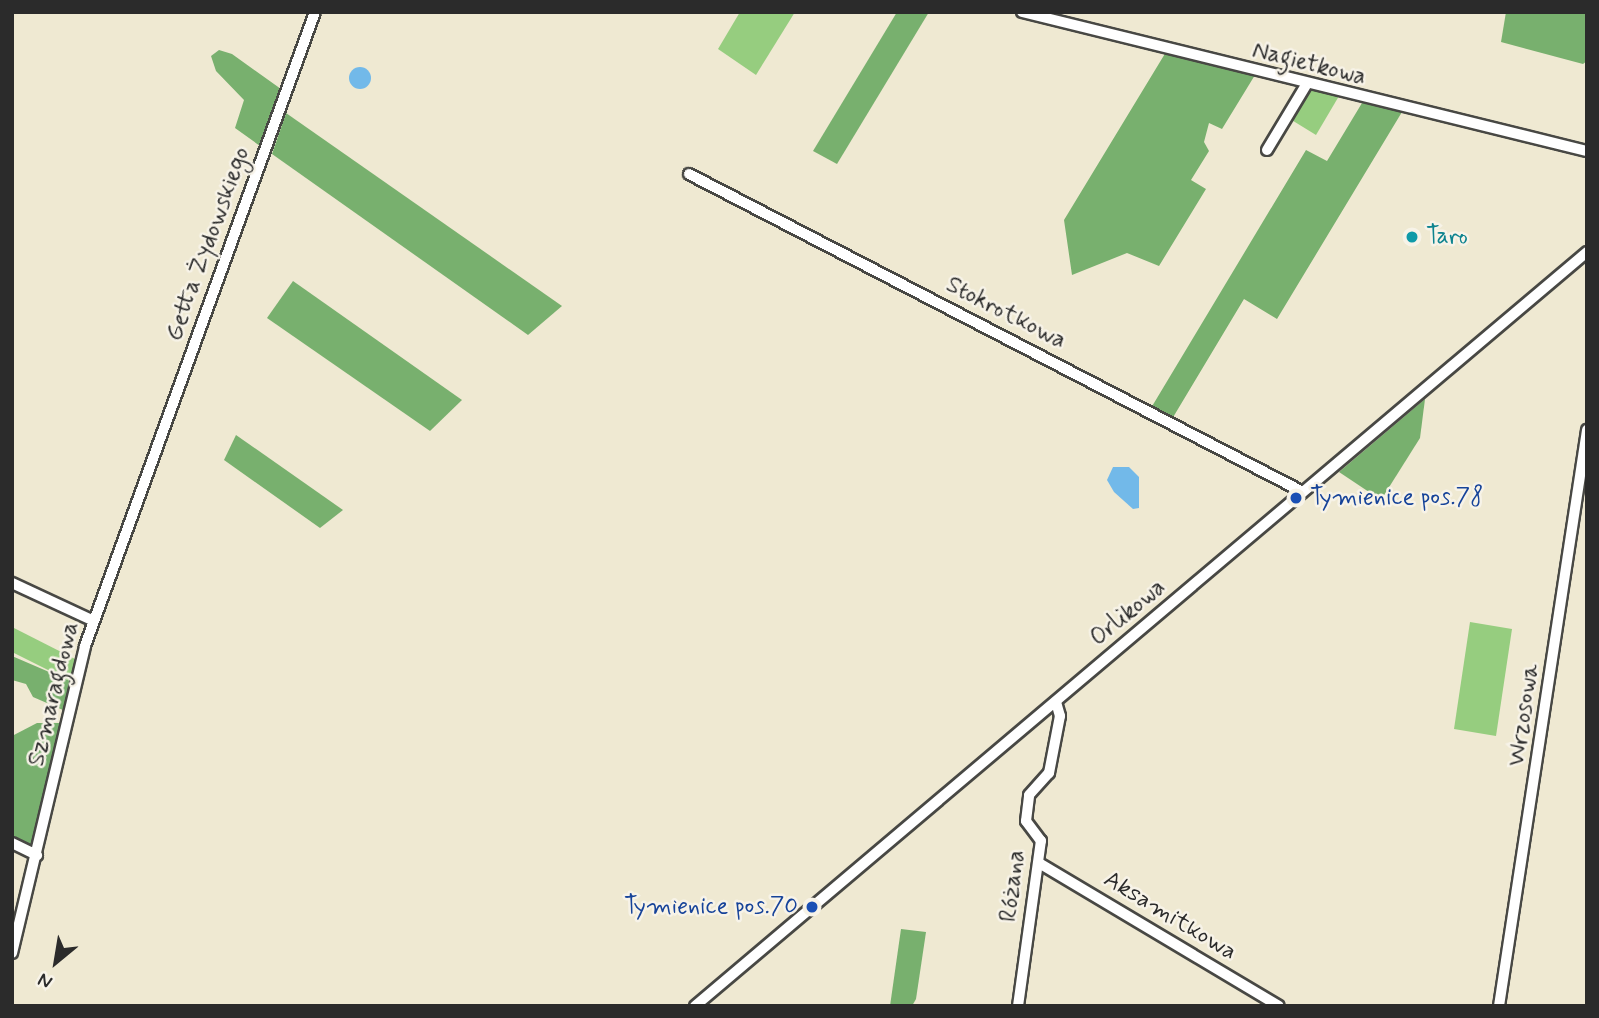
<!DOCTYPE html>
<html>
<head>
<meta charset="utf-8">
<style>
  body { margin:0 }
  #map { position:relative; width:1599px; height:1018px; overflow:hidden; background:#efe9d2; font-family:Mynerve,sans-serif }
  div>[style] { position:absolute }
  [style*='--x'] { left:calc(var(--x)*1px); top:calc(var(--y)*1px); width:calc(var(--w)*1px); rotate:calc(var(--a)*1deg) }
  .green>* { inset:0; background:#96cd7f }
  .forest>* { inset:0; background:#78b06e }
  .water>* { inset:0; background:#72b9e9 }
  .round { border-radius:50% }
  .roads { filter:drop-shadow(2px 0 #484844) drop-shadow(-2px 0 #484844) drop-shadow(0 2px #484844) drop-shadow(0 -2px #484844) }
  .minor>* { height:10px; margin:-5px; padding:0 5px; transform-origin:5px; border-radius:5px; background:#fff }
  .dots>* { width:19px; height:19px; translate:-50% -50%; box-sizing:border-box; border:4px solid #f7f3e8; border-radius:50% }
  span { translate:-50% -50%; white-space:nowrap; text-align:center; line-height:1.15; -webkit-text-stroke:5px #f7f3e8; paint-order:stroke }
  .street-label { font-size:24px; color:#2b2b2b }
  .culture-label { font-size:24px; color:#0d838f }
  .left { translate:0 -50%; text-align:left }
  .transit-label { font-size:24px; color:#164399 }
  .right { translate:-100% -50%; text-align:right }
  .frame { position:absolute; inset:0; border:14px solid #2b2b2b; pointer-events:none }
  .north { position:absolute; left:21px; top:927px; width:70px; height:70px; -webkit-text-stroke:5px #f7f3e8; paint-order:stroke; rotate:210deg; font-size:19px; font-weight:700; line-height:28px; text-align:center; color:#2b2b2b }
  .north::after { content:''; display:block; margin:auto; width:24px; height:32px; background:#2b2b2b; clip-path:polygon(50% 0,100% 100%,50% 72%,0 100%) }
</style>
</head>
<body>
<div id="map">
  <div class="green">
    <i style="clip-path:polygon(740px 12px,795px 12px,756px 75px,718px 49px)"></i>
    <i style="clip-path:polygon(1309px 88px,1339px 96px,1316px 135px,1290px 119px)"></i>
    <i style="clip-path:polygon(1470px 622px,1512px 629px,1496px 736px,1454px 729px)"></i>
    <i style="clip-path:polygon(12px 627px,75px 659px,70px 681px,12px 652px)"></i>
  </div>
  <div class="forest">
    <i style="clip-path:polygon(897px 12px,929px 12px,837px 164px,813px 151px)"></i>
    <i style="clip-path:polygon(1506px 12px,1587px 12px,1587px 61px,1583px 64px,1501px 42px)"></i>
    <i style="clip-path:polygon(219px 50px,232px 54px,281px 89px,260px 146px,235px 128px,244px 100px,216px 71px,211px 56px)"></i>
    <i style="clip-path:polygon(1166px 52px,1255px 75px,1222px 129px,1209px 123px,1204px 142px,1209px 151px,1191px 180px,1206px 189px,1159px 266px,1127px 253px,1072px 275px,1064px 220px)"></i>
    <i style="clip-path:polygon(1362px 103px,1402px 112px,1277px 319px,1244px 299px,1172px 419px,1151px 408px,1306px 150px,1327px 161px)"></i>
    <i style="clip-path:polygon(286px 113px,562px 306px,528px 335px,272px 154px)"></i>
    <i style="clip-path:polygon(293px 281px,462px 400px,430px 431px,267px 318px)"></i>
    <i style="clip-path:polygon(1425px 399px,1420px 438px,1381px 500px,1339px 472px)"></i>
    <i style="clip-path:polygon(236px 435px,343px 510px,320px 528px,224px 460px)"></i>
    <i style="clip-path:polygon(12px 656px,70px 681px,63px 710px,33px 697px,26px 684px,12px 680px)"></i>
    <i style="clip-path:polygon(37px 723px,60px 723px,32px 846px,12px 837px,12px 736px)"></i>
    <i style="clip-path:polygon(901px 929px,926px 932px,916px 999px,912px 1006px,890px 1006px)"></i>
  </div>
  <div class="water">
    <i class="round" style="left:349px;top:67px;width:22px;height:22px"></i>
    <i style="clip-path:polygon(1113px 467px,1129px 467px,1139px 477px,1139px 508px,1133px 509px,1114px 492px,1107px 480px)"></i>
  </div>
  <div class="roads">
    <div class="minor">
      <i style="--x:1022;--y:12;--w:582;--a:13.82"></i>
      <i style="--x:1267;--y:150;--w:76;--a:-59"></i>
      <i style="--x:689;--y:174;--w:691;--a:27.38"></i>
      <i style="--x:12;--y:583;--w:90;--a:24.9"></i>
      <i style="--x:12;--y:843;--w:28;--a:26"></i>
      <i style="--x:1039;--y:863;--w:279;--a:30.8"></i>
      <i style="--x:12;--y:953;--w:316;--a:-76.6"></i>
      <i style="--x:85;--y:646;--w:674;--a:-70.06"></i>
      <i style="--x:695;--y:1006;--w:1168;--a:-40.21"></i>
      <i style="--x:1018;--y:1006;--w:167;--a:-82.1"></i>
      <i style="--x:1041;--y:841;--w:25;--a:-127"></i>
      <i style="--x:1026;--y:821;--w:26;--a:-83"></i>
      <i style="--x:1029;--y:795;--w:30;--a:-48"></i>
      <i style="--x:1049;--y:773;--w:58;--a:-79.1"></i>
      <i style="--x:1060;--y:716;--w:15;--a:-106"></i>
      <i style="--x:1499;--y:1006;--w:583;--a:-81.31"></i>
    </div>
  </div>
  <div class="dots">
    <i style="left:1412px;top:237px;background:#0f9aa8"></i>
    <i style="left:1296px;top:498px;background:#1a4fb4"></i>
    <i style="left:812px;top:907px;background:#1a4fb4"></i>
  </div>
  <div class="street-label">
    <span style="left:1309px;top:64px;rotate:14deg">Nagietkowa</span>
    <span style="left:208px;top:244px;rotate:-70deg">Getta Żydowskiego</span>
    <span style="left:1006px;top:313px;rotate:27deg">Stokrotkowa</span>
    <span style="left:1128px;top:613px;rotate:-40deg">Orlikowa</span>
    <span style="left:54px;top:694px;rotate:-76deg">Szmaragdowa</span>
    <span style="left:1524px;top:715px;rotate:-82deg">Wrzosowa</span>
    <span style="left:1013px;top:886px;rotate:-83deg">Różana</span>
    <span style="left:1170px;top:916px;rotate:31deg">Aksamitkowa</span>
  </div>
  <div class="culture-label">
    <span class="left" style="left:1426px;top:237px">Taro</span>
  </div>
  <div class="transit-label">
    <span class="left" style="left:1310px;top:498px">Tymienice pos.78</span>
    <span class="right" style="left:798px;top:907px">Tymienice pos.70</span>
  </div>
  <div class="frame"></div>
  <div class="north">N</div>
</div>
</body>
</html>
